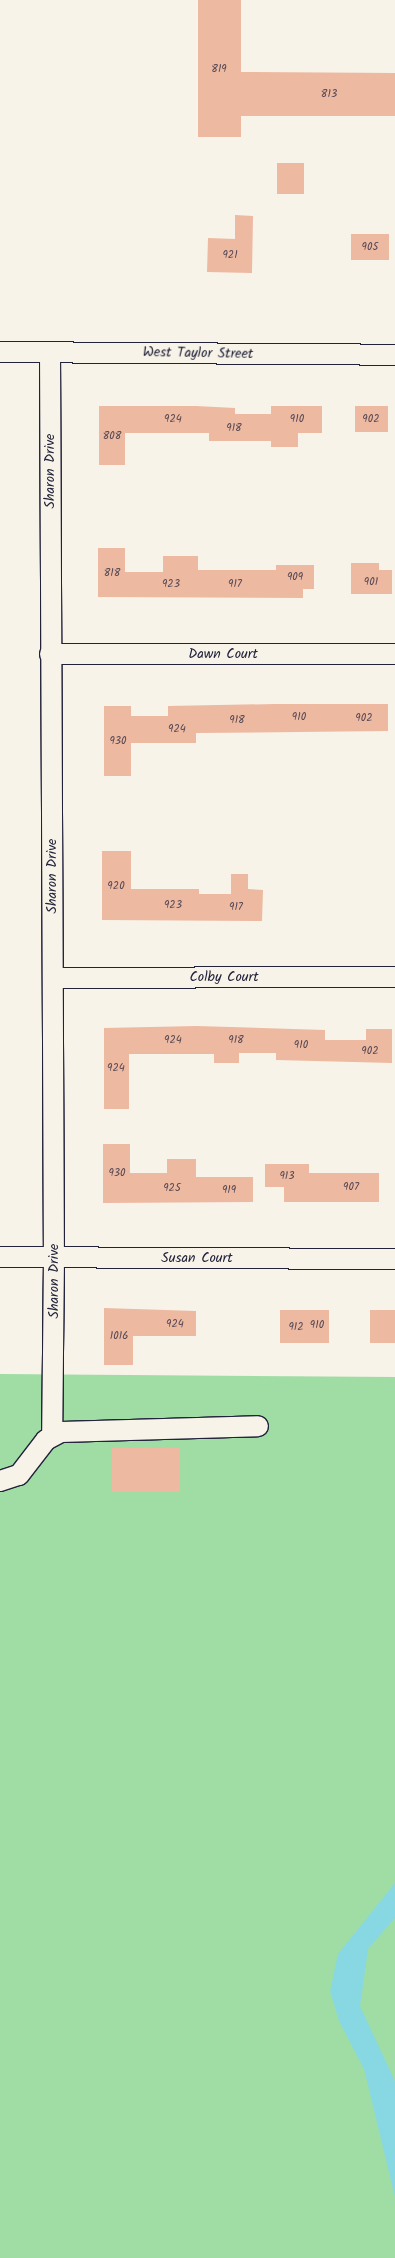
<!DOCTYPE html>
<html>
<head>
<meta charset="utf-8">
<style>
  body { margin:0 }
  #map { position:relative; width:395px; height:2258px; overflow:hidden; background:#f7f3e8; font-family:Kalam,sans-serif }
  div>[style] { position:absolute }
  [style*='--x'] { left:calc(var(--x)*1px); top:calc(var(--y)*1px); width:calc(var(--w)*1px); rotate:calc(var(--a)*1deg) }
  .green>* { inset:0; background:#9fdda5 }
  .water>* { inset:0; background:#87d8e3 }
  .building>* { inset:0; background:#eeb9a1 }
  .roads { filter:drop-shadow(1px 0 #22223b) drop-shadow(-1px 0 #22223b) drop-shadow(0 1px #22223b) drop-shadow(0 -1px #22223b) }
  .minor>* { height:20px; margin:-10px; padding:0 10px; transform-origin:10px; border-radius:10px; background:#f7f3e8 }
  span { translate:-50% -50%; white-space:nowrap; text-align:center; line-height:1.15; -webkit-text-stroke:4px #f7f3e8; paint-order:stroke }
  .number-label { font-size:11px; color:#554854 }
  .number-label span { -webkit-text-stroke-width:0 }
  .street-label { font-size:14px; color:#22223b }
</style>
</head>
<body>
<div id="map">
  <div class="green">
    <i style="clip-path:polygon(0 1374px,395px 1377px,395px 2258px,0 2258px)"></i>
  </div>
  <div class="water">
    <i style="clip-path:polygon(395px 1883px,395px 1918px,368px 1949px,360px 2006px,395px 2081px,395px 2197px,364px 2069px,339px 2021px,330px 1991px,338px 1954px)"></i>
  </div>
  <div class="building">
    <i style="clip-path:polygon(198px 0,241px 0,241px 72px,395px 73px,395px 116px,241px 116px,241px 137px,198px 137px)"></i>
    <i style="clip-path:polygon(277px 163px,304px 163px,304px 194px,277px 194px)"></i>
    <i style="clip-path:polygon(235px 215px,253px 216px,252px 273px,207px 272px,208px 238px,235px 239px)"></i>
    <i style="clip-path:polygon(351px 234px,389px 234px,389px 260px,351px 260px)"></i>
    <i style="clip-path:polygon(99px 406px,196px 406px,235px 408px,235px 414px,271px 414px,271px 406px,322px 406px,322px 433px,298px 433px,298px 447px,271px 447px,271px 441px,209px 441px,209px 433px,125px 433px,125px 465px,99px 465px)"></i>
    <i style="clip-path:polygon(355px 406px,388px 406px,388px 432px,355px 432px)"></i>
    <i style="clip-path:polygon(98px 548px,125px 548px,125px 572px,163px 572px,163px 556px,198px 556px,198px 570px,276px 570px,276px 565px,314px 565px,314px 589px,303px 589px,303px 598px,98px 597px)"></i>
    <i style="clip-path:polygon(351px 563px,379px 563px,379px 570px,392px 570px,392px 594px,351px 594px)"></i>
    <i style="clip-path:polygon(275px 704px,388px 704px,388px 731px,196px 733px,196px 743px,131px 743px,131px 776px,104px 776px,104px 706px,131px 706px,131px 716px,168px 716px,168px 706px)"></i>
    <i style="clip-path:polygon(102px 851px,131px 851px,131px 889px,199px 889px,199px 894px,231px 894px,231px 874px,248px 874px,248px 889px,263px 890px,262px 921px,102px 920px)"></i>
    <i style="clip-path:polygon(197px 1026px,325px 1030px,325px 1040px,366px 1040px,366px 1029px,392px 1029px,392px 1063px,276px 1060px,276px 1053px,239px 1053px,239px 1063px,214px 1063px,214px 1054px,129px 1054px,129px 1109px,104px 1109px,104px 1028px)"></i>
    <i style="clip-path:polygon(103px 1144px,130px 1144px,130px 1173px,167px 1173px,167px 1159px,196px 1159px,196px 1177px,253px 1177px,253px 1202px,103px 1203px)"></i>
    <i style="clip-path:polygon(265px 1164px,309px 1164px,309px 1173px,379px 1173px,379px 1202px,284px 1202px,284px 1187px,265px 1187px)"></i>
    <i style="clip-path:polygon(104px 1308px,196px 1311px,196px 1336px,133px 1336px,133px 1365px,104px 1365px)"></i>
    <i style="clip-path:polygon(280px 1310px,329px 1310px,329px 1343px,280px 1343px)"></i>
    <i style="clip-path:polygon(370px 1310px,395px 1310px,395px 1343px,370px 1343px)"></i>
    <i style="clip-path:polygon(112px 1448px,180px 1448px,180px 1492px,112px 1492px)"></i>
  </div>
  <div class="roads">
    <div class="minor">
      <i style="--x:0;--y:352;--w:395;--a:0.4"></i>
      <i style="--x:50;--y:352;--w:906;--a:89.75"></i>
      <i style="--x:54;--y:1258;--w:177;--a:90.6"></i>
      <i style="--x:50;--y:654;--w:345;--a:0"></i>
      <i style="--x:53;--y:978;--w:342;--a:-0.2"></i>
      <i style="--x:0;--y:1257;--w:395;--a:0.3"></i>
      <i style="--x:0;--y:1481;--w:20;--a:-18"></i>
      <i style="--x:19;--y:1475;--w:44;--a:-52.4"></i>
      <i style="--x:46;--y:1440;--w:17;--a:-28"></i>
      <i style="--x:61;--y:1432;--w:197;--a:-1.7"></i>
    </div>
  </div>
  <div class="number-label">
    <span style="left:219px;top:69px">819</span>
    <span style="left:329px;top:94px">813</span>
    <span style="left:370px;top:247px">905</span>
    <span style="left:230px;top:255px">921</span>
    <span style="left:173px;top:419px">924</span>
    <span style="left:297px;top:419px">910</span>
    <span style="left:371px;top:419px">902</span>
    <span style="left:234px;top:428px">918</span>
    <span style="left:112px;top:436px">808</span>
    <span style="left:112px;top:573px">818</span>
    <span style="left:295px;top:577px">909</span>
    <span style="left:371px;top:582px">901</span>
    <span style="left:171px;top:584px">923</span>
    <span style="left:235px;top:584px">917</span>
    <span style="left:299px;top:717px">910</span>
    <span style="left:364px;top:718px">902</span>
    <span style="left:237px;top:720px">918</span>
    <span style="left:177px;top:729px">924</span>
    <span style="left:118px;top:741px">930</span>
    <span style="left:116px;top:886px">920</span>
    <span style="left:173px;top:905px">923</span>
    <span style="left:236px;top:907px">917</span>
    <span style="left:173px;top:1040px">924</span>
    <span style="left:236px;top:1040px">918</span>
    <span style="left:301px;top:1045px">910</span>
    <span style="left:370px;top:1051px">902</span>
    <span style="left:116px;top:1068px">924</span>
    <span style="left:117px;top:1173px">930</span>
    <span style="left:287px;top:1176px">913</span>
    <span style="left:351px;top:1187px">907</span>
    <span style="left:172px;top:1188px">925</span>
    <span style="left:229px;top:1190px">919</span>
    <span style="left:175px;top:1324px">924</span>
    <span style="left:317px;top:1325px">910</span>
    <span style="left:296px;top:1327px">912</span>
    <span style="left:119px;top:1336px">1016</span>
  </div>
  <div class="street-label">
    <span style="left:198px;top:353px;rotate:1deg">West Taylor Street</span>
    <span style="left:50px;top:471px;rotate:-90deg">Sharon Drive</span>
    <span style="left:223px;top:654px">Dawn Court</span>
    <span style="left:52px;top:876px;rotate:-90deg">Sharon Drive</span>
    <span style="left:224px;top:977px">Colby Court</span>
    <span style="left:197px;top:1258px">Susan Court</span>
    <span style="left:54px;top:1281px;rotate:-90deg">Sharon Drive</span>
  </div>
</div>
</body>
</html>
